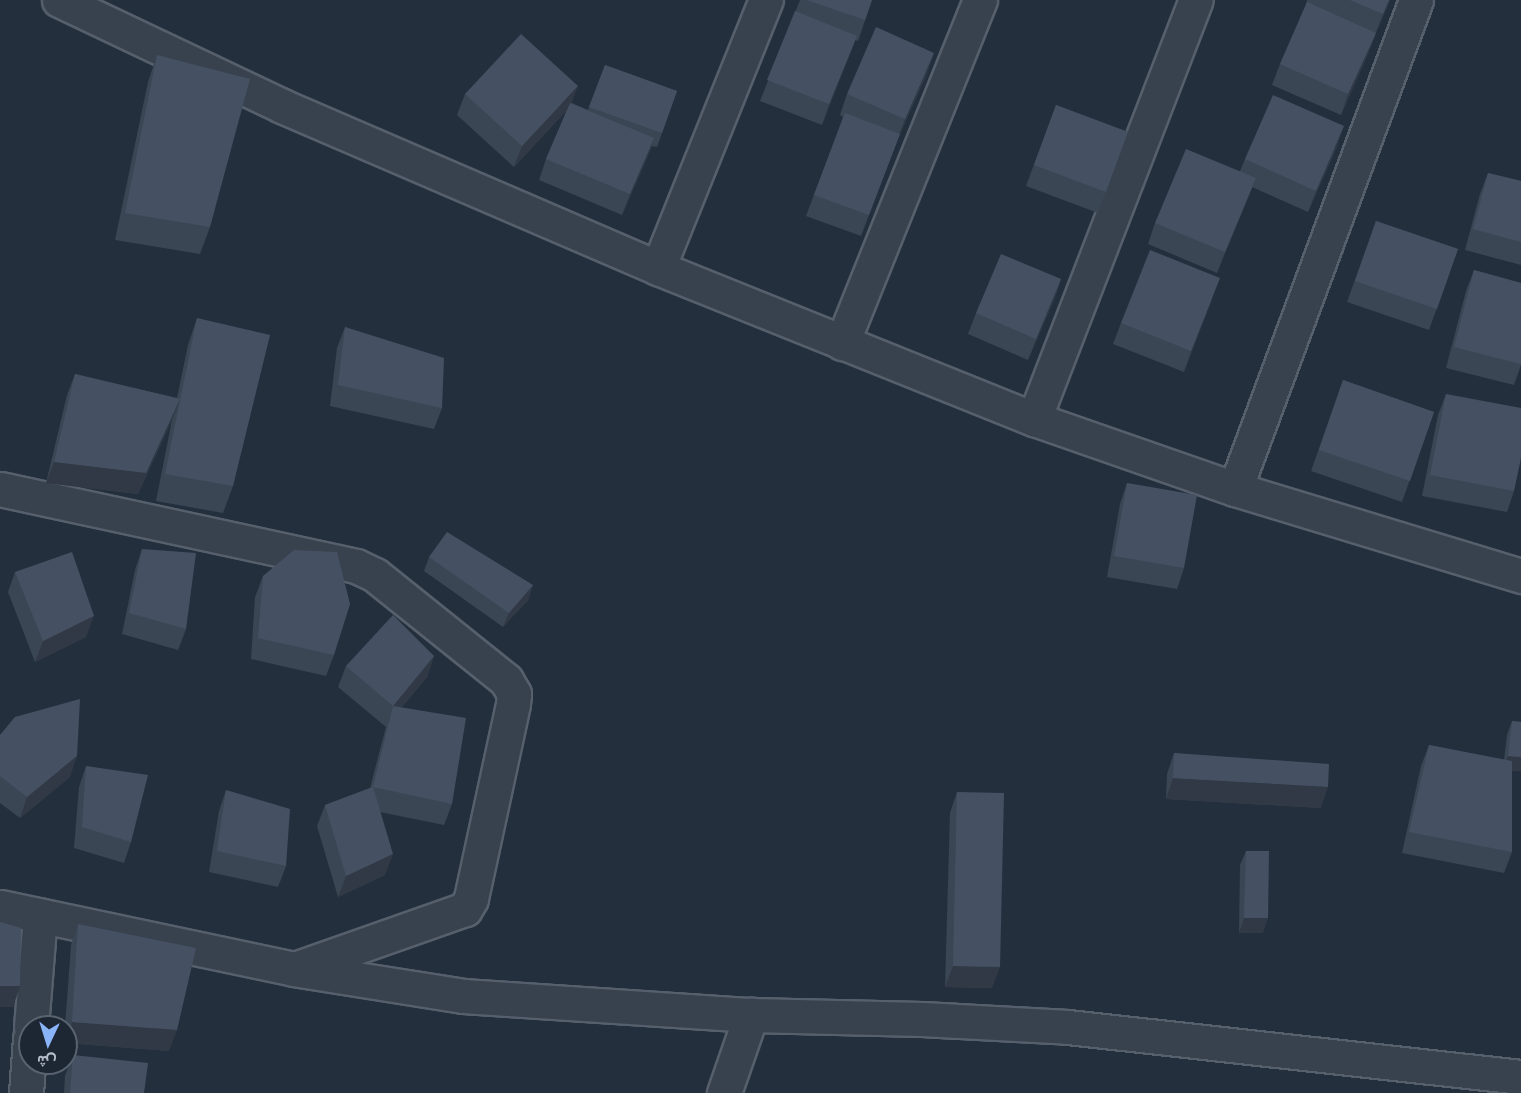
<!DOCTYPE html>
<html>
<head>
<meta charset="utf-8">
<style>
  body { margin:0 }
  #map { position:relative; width:1521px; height:1093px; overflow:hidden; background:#242f3e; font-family:"Public Sans",Vazirmatn,sans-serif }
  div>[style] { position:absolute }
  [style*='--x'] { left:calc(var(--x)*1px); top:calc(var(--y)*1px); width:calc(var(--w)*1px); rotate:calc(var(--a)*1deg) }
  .roads { filter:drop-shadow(2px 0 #565f6c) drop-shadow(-2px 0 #565f6c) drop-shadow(0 2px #565f6c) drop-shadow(0 -2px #565f6c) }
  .minor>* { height:33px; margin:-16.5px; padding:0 16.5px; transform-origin:16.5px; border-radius:16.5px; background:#38414e }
  .wall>* { inset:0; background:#3b4654 }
  .shaded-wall>* { inset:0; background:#303945 }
  .building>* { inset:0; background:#455162 }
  span { translate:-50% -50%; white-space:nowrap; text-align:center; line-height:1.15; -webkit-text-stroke:5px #1d2633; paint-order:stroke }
  .north { position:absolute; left:18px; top:1015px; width:60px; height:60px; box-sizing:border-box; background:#1d2633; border:2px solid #59626f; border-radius:50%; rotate:184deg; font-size:16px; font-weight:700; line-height:24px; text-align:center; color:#b4bcc9 }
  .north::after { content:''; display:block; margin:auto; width:21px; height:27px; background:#8ab4f8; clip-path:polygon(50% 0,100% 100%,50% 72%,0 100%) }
</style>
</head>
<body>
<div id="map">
  <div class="roads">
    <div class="minor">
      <i style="--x:59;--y:0;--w:247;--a:25.4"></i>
      <i style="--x:282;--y:106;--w:409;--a:23.3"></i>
      <i style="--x:658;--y:268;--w:405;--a:21.9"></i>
      <i style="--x:1034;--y:419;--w:213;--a:19.2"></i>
      <i style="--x:1235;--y:489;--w:299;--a:16.9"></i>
      <i style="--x:658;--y:268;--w:289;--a:-68.1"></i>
      <i style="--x:842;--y:343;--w:370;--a:-68.1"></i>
      <i style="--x:1034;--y:419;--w:449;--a:-68.9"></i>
      <i style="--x:0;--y:489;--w:364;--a:12.2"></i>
      <i style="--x:356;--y:566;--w:21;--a:25"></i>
      <i style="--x:375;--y:575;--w:168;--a:38.7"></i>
      <i style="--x:506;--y:680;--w:16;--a:60"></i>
      <i style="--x:514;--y:694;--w:10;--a:96"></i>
      <i style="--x:513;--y:704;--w:199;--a:102.2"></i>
      <i style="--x:471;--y:899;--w:12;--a:121"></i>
      <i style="--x:465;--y:909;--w:180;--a:160.6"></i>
      <i style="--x:1235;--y:489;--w:521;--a:-69.69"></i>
      <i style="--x:0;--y:907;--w:299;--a:11.9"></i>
      <i style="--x:293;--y:969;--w:172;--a:9"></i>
      <i style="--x:463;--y:996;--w:289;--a:3.8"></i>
      <i style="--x:751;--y:1015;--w:171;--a:1.3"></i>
      <i style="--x:922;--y:1019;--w:146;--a:3.1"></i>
      <i style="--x:1068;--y:1027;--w:456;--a:6.3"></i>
      <i style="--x:31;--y:1027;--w:112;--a:-85.4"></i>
      <i style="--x:26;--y:1093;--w:54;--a:-85.8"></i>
      <i style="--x:724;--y:1093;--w:83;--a:-70.9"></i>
    </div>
  </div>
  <div class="wall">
    <i style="clip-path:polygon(800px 0,872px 0,858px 41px,855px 40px,822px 125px,760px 101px)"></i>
    <i style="clip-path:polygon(1307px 0,1390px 0,1375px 35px,1368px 54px,1341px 115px,1272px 85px,1280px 64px,1306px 5px)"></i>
    <i style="clip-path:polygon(157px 55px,210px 227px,200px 254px,115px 240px,148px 82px)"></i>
    <i style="clip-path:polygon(605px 65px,677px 91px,657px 147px,652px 146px,622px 215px,539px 180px,546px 159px,567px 110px,514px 167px,457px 115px,465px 94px,572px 103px,588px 110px)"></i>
    <i style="clip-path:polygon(927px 74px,899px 136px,861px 236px,806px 216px,843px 117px,840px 115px,847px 94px)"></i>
    <i style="clip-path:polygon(1056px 105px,1128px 132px,1098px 213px,1026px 186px)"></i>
    <i style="clip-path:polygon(1337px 147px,1308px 212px,1252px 187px,1217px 273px,1148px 244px,1155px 223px,1240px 171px,1245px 159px)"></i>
    <i style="clip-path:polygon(1488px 173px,1521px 181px,1521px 265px,1465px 250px,1480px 194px)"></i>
    <i style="clip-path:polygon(1376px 221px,1458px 249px,1429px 330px,1347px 302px)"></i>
    <i style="clip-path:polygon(1474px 270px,1521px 283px,1521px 365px,1514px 385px,1446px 368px,1466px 291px)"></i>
    <i style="clip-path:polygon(1061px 279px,1054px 300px,1028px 360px,968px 334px,976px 313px)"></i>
    <i style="clip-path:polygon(1212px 299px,1184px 372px,1113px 344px,1121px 323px)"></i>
    <i style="clip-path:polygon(197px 318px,233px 486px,223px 513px,156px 501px,172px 420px,138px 494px,46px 483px,67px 395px,75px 374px,177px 398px,188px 345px)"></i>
    <i style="clip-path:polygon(345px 327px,442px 408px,434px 429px,330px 406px,337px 348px)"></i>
    <i style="clip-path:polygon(1343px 380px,1434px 412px,1402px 502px,1311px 471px)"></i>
    <i style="clip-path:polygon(1446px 394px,1514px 491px,1507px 512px,1422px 496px,1438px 415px)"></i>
    <i style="clip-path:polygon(1127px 483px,1184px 568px,1177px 589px,1107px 577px,1120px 504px)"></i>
    <i style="clip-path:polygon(142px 549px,186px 629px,178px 650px,122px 634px,135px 570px)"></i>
    <i style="clip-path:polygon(429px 557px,533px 585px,528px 600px,503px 627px,424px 571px)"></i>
    <i style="clip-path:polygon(15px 572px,86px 637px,35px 662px,8px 592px)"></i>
    <i style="clip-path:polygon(263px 576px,334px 655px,326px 676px,251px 659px,255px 597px)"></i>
    <i style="clip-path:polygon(434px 656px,427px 677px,402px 707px,452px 804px,444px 825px,380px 812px,385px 875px,338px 897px,317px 826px,325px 805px,370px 788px,386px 727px,338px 687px,346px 666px)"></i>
    <i style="clip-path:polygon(1512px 721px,1521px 722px,1521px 771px,1512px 771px,1512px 852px,1504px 873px,1402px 853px,1421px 766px,1429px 745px,1504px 760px,1507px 735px)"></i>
    <i style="clip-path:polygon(0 735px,70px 777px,20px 818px,0 803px)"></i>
    <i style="clip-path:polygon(1174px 753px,1321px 808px,1166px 799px,1167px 774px)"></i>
    <i style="clip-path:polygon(86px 766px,131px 842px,124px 863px,74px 848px,79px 787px)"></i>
    <i style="clip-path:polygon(226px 790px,286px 866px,278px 887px,209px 872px,219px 811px)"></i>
    <i style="clip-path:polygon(957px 792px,992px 988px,945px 987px,950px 813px)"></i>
    <i style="clip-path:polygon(1246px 851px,1263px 933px,1239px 933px,1240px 865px)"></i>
    <i style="clip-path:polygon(78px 924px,169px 1051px,66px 1043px,66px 1027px,65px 1027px,71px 945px)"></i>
    <i style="clip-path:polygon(73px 1055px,144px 1093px,64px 1093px,65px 1076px)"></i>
  </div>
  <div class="shaded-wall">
    <i style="clip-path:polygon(1389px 0,1390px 0,1375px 35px,1383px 14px)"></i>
    <i style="clip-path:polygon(1376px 33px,1368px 54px,1341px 115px,1348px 94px)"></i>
    <i style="clip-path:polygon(857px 36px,849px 57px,822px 125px,829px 104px)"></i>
    <i style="clip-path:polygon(934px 53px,927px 74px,899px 136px,861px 236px,905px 119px)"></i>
    <i style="clip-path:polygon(578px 86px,570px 107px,514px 167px,522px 146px)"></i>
    <i style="clip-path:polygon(1344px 126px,1337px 147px,1308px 212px,1316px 191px)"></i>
    <i style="clip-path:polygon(654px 138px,647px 159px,622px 215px,630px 194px)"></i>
    <i style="clip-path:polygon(1256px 178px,1248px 199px,1217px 273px,1225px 252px)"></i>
    <i style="clip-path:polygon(1220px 278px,1212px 299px,1184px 372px,1191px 351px)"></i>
    <i style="clip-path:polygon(1061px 279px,1054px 300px,1028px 360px,1036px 339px)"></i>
    <i style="clip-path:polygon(180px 399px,172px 420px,138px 494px,46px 483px,54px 462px)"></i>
    <i style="clip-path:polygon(533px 585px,528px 600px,503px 627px,509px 613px)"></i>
    <i style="clip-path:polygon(94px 616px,86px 637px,35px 662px,43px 641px)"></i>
    <i style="clip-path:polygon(434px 656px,427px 677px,389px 723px,393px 706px)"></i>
    <i style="clip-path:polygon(77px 756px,70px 777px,20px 818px,27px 797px)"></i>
    <i style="clip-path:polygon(1508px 756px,1521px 757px,1521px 771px,1502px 770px)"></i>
    <i style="clip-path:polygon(1173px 778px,1328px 787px,1321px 808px,1166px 799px)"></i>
    <i style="clip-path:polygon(393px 854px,385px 875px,338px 897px,346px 876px)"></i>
    <i style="clip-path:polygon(1244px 918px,1268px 918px,1263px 933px,1239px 933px)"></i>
    <i style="clip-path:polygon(953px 966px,1000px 967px,992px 988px,945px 987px)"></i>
    <i style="clip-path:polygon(0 986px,20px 986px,13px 1007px,0 1007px)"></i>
    <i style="clip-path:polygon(72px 1022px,177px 1030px,169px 1051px,66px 1043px,66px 1038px)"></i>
  </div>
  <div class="building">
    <i style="clip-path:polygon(807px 0,872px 0,865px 20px)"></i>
    <i style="clip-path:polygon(1350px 0,1389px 0,1383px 14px)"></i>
    <i style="clip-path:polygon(1307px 2px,1376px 33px,1348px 94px,1280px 64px)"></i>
    <i style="clip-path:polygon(795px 11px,857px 36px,829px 104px,767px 80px)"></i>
    <i style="clip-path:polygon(876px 27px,934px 53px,905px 119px,847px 94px)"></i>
    <i style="clip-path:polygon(521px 34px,578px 86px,522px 146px,465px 94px)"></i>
    <i style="clip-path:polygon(157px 55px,250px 79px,210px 227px,125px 213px)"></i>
    <i style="clip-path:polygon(605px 65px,677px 91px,662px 133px,589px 107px)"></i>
    <i style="clip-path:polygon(1273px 95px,1344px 126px,1316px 191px,1245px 159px)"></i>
    <i style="clip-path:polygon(570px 103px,654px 138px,630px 194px,546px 159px)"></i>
    <i style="clip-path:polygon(1056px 105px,1128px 132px,1106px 192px,1034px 165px)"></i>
    <i style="clip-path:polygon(845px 113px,900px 134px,869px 215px,814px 195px)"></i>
    <i style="clip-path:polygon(1186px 149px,1256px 178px,1225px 252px,1155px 223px)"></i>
    <i style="clip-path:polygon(1488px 173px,1521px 181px,1521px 242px,1473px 229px)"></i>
    <i style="clip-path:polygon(1376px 221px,1458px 249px,1437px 309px,1355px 281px)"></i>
    <i style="clip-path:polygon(1150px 250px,1220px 278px,1191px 351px,1121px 323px)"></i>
    <i style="clip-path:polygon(1001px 254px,1061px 279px,1036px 339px,976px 313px)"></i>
    <i style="clip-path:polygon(1474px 270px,1521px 283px,1521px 364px,1454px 347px)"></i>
    <i style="clip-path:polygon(197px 318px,270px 335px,233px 486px,165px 474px)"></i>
    <i style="clip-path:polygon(345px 327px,444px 358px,442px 408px,338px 385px)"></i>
    <i style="clip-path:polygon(75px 374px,180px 399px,146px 473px,54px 462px)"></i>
    <i style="clip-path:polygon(1343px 380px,1434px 412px,1410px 481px,1319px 450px)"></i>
    <i style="clip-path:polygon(1446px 394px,1521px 408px,1521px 458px,1514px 491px,1430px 475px)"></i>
    <i style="clip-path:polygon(1127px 483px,1197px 495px,1184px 568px,1114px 556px)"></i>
    <i style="clip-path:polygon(447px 532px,533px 585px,509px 613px,429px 557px)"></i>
    <i style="clip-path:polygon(142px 549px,196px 553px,186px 629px,129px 613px)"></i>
    <i style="clip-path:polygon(294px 550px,337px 552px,350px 604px,334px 655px,258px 638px,263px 576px)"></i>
    <i style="clip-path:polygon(72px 552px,94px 616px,43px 641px,15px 572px)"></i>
    <i style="clip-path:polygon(393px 615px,434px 656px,393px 706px,346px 666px)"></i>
    <i style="clip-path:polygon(80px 699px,77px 756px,27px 797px,0 776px,0 735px,15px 717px)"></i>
    <i style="clip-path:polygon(393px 706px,466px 718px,452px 804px,373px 787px)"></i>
    <i style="clip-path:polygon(1512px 721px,1521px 722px,1521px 757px,1508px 756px)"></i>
    <i style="clip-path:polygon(1429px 745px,1512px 761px,1512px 852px,1409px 832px)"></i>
    <i style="clip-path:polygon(1174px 753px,1329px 764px,1328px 787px,1173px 778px)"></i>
    <i style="clip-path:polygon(86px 766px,148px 775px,131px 842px,82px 827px)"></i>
    <i style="clip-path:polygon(373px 787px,393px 854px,346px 876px,325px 805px)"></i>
    <i style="clip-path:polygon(226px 790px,290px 809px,286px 866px,217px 851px)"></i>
    <i style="clip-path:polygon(957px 792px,1004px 793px,1000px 967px,953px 966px)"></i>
    <i style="clip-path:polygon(1246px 851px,1269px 851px,1268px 918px,1244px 918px)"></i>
    <i style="clip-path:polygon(0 922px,21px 928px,20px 986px,0 986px)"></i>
    <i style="clip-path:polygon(78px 924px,196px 948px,177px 1030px,72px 1022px)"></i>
    <i style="clip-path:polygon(73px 1055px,148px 1063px,144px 1093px,70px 1093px)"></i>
  </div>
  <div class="north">ش</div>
</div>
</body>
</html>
